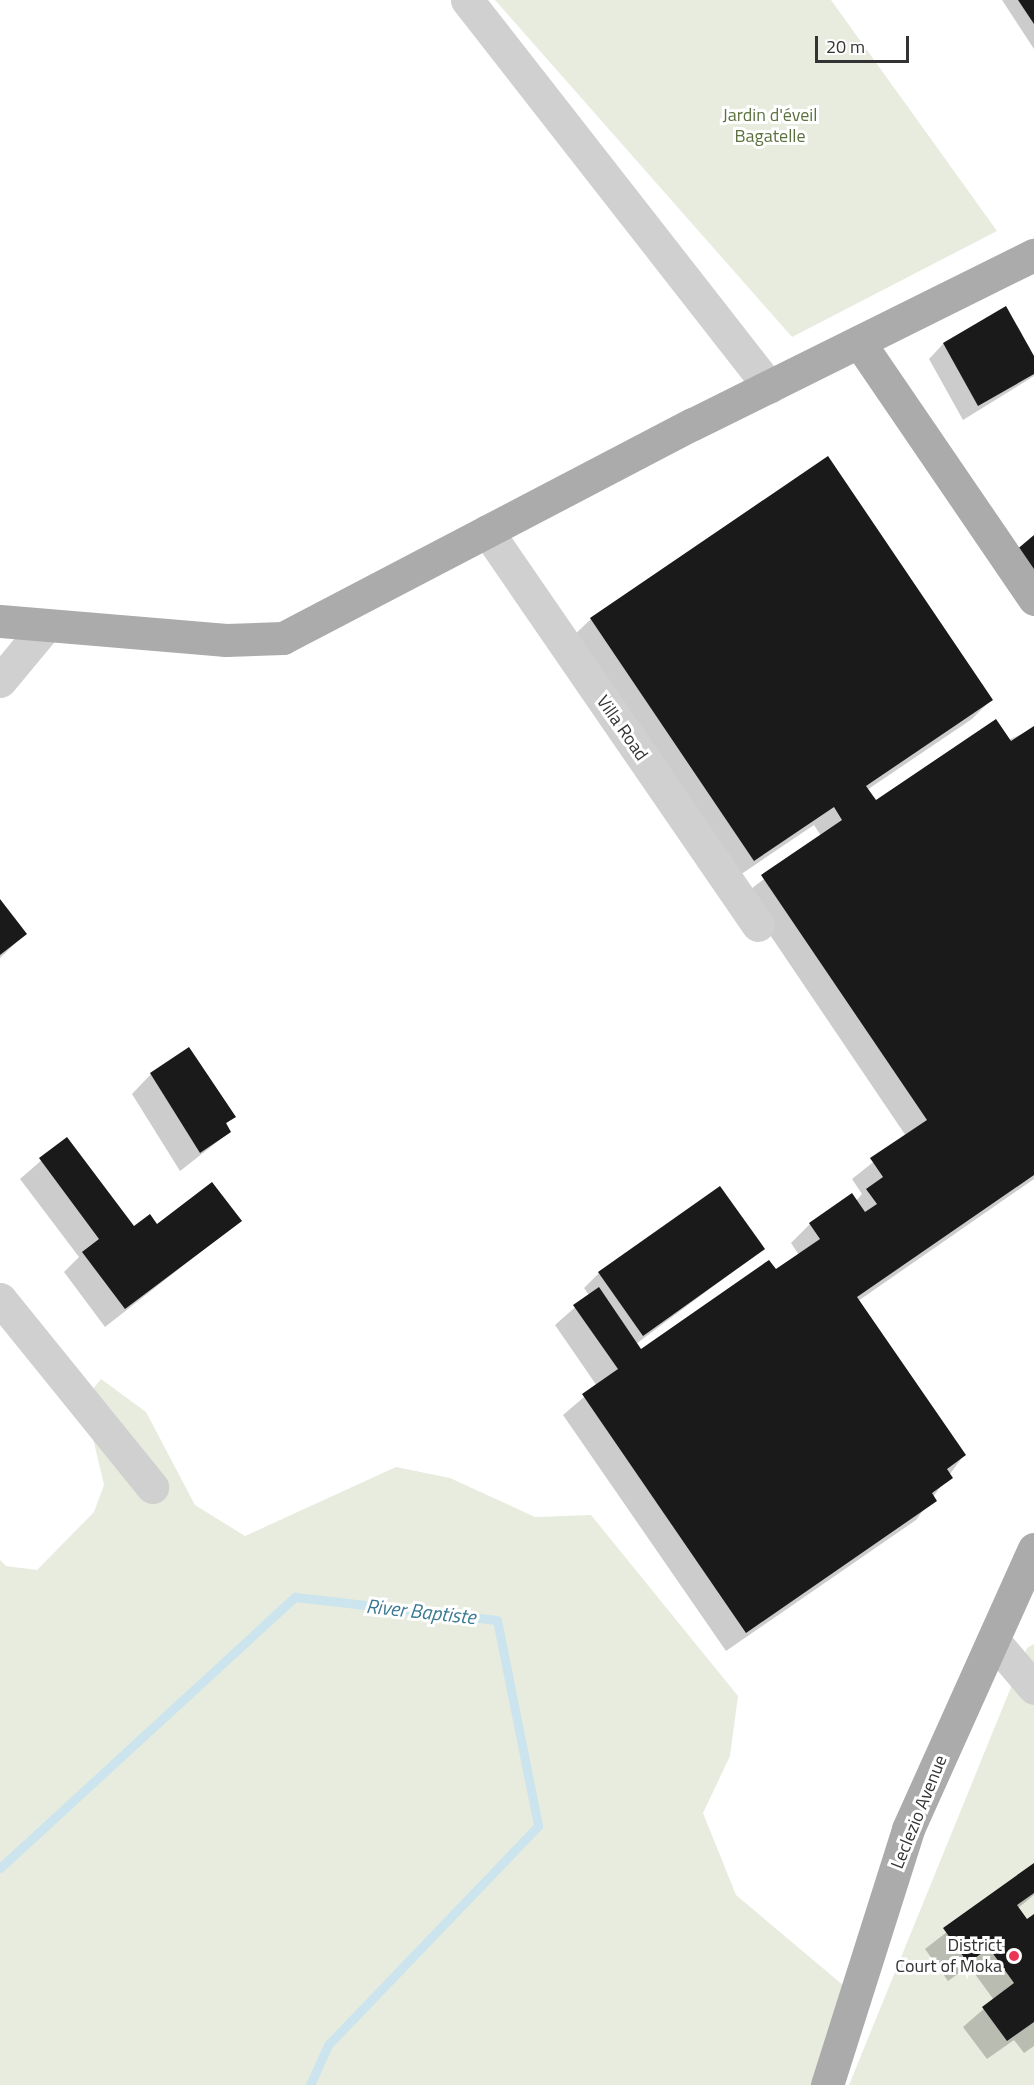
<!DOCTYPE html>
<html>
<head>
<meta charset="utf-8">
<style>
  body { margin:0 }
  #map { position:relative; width:1034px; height:2085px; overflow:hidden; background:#fff; font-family:"Titillium Web",sans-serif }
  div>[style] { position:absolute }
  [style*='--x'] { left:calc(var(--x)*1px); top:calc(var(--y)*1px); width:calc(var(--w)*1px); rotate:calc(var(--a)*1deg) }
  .green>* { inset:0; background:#e7ecde }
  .shadow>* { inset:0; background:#0003 }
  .stream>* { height:9px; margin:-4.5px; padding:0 4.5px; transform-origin:4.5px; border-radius:4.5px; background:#cbe4ed }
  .building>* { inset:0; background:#1a1a1a }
  .minor>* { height:33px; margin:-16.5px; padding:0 16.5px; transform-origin:16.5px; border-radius:16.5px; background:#d0d0d0 }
  .major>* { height:33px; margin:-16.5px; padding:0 16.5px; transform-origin:16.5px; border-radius:16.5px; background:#ababab }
  .dots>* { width:16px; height:16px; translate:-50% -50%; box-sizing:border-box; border:3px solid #fff; border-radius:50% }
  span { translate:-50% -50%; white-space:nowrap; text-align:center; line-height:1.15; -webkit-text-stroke:6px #fff; paint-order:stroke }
  .park-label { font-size:18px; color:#5b713e }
  .street-label { font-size:18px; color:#333 }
  .poi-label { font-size:18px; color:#333 }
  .right { translate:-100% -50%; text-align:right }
  .water-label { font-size:20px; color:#3b7a92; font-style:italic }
  .scale { position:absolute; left:815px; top:36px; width:94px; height:27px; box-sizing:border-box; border:3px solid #333; border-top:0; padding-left:8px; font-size:18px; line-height:21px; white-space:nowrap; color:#333; -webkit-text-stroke:4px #fff; paint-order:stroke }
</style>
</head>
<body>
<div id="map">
  <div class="green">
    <i style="clip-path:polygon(495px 0,831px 0,997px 231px,792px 337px)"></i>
    <i style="clip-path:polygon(101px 1379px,146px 1412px,195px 1505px,245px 1536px,396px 1467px,450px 1478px,535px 1517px,591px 1515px,738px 1696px,730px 1756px,703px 1813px,736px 1895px,856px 1996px,818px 2085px,0 2085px,0 1560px,6px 1566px,37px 1570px,94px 1512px,104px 1485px,84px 1400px)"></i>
    <i style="clip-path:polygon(1034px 1644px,1034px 2085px,849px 2085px,1027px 1648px)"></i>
  </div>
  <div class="shadow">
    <i style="clip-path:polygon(1002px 0,1034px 0,1034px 49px)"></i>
    <i style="clip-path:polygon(1005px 308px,1034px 359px,1034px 376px,963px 420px,929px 359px,943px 344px)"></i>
    <i style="clip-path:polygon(591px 619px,991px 700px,972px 719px,867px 790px,875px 803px,1034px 728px,1034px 1179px,858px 1301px,964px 1455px,916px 1520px,726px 1651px,563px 1415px,597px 1386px,555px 1325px,589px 1295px,584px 1288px,599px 1273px,763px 1249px,636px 1344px,640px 1351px,799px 1255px,791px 1243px,810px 1224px,856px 1201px,862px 1194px,852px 1179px,906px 1136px,743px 895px,821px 836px,814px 825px,734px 879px,571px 638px)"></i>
    <i style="clip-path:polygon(0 902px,25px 934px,0 958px)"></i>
    <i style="clip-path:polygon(151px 1074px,234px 1117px,225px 1125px,230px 1132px,180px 1171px,132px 1094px)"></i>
    <i style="clip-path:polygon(66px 1139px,133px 1228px,240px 1221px,105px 1327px,64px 1272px,79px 1257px,20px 1179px)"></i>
    <i style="clip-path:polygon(1033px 1865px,1034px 1895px,1018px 1908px,1027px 1921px,1034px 1916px,1034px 2046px,1024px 2053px,1014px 2040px,987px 2059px,963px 2027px,994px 2000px,969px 1966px,948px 1981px,925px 1949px)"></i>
  </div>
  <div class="stream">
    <i style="--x:0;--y:1868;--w:401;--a:-42.6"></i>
    <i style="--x:295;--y:1597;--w:203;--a:6.5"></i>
    <i style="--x:497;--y:1620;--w:210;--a:78.7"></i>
    <i style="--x:538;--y:1826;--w:303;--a:133.8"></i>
    <i style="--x:328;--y:2045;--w:44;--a:114.2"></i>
  </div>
  <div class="building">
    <i style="clip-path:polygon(1018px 0,1034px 0,1034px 24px)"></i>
    <i style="clip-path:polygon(1006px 306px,1034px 356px,1034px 374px,978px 406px,943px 343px)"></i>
    <i style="clip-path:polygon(828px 456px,993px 700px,866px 786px,876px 800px,996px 719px,1011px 741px,1034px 726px,1034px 1175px,857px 1297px,966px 1455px,947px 1469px,953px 1478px,932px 1493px,937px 1501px,746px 1633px,582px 1394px,618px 1369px,573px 1305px,599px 1287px,641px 1349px,769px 1260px,776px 1269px,820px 1239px,809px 1223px,852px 1193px,865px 1212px,877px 1204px,866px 1189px,883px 1177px,870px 1158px,927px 1120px,761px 875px,842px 820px,834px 807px,754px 861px,590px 618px)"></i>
    <i style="clip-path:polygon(1034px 535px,1034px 575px,1014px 552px)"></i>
    <i style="clip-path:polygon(0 899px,27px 934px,0 955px)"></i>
    <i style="clip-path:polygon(189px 1047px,236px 1117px,226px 1123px,231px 1132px,200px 1153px,150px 1073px)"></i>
    <i style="clip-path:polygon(67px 1137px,134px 1226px,150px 1214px,157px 1224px,212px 1182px,242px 1221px,125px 1309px,82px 1252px,99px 1239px,39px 1158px)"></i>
    <i style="clip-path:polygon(720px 1186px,765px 1249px,643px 1336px,598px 1272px)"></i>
    <i style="clip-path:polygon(1034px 1863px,1034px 1893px,1017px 1905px,1027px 1919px,1034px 1914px,1034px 2022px,1007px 2041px,982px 2007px,1014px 1983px,989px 1948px,968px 1963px,943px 1928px)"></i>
  </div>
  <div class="minor">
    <i style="--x:467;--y:0;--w:491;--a:52"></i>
    <i style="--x:487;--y:531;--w:478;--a:55.5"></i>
    <i style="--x:0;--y:681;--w:69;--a:-50.3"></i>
    <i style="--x:0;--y:1299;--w:242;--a:51"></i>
    <i style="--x:993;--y:1640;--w:63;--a:49.5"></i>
  </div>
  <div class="major">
    <i style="--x:859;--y:342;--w:311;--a:55.7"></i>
    <i style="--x:0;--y:621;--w:227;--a:4.8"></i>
    <i style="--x:226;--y:640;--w:57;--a:-2"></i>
    <i style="--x:283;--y:638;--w:462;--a:-27.6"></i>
    <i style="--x:693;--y:424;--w:381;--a:-26.4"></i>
    <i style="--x:827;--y:2085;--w:269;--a:-72.4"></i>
    <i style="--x:908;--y:1829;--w:307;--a:-65.8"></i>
  </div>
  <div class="dots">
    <i style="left:1014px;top:1956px;background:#ea3556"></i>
  </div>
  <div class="park-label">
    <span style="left:770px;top:126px">Jardin d'éveil<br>Bagatelle</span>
  </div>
  <div class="street-label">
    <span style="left:622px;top:728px;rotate:55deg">Villa Road</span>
    <span style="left:919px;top:1812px;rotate:-68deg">Leclezio Avenue</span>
  </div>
  <div class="poi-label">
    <span class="right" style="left:1002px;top:1956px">District<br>Court of Moka</span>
  </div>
  <div class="water-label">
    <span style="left:421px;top:1611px;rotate:6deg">River Baptiste</span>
  </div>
  <div class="scale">20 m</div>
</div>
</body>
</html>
